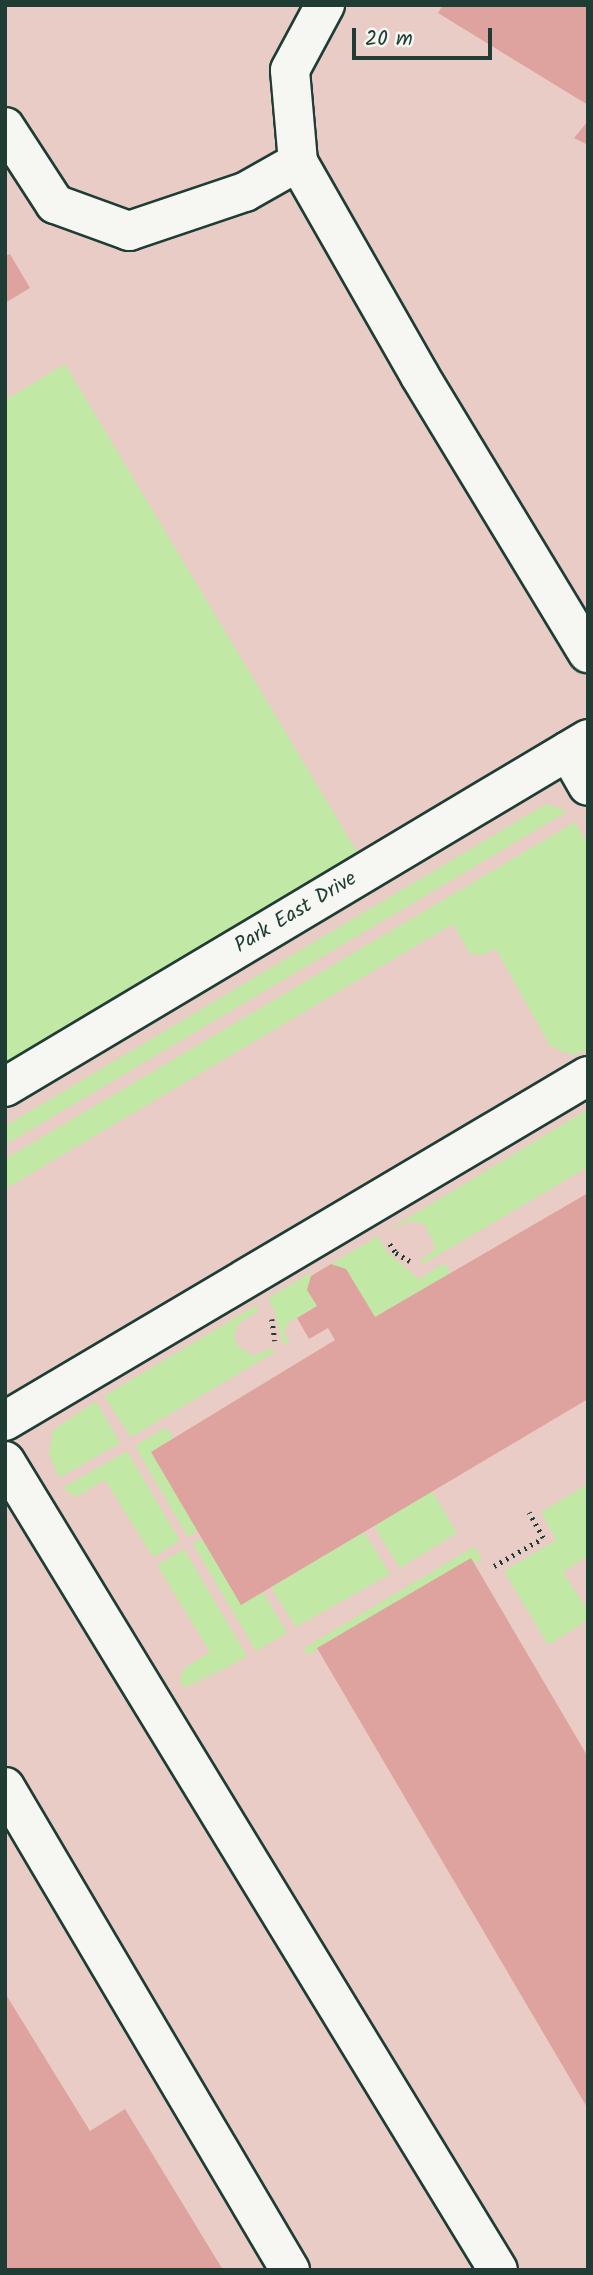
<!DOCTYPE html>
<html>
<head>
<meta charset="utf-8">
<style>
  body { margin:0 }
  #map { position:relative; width:593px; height:2275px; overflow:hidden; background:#efddd9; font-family:Kalam,sans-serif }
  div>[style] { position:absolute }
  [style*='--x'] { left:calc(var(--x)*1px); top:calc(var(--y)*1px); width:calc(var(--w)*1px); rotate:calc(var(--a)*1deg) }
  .built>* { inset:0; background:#eaccc7 }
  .green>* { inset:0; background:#c1e8a4 }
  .building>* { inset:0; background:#dea39e }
  .path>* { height:4.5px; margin-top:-2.25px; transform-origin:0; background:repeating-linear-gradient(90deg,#1f3d34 0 2px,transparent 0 7px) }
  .roads { filter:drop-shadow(2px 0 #1f3d34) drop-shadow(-2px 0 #1f3d34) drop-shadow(0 2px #1f3d34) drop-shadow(0 -2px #1f3d34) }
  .minor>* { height:38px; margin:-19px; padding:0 19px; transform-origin:19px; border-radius:19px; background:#f6f6f2 }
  span { translate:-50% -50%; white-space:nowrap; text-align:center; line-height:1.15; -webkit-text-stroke:5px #f6f6f2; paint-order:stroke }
  .street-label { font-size:21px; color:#1f3d34 }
  .frame { position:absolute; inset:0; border:7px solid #1f3d34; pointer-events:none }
  .scale { position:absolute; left:352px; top:28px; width:140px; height:32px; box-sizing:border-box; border:4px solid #1f3d34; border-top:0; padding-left:9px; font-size:21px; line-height:24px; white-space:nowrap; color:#1f3d34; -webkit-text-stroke:5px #f6f6f2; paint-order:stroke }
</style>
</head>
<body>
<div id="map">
  <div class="built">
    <i style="clip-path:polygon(5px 5px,588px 5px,588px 2270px,5px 2270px)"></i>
  </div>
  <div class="green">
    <i style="clip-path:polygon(65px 364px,368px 870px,5px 1087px,5px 400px)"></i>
    <i style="clip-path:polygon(546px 804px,568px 811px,5px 1145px,5px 1126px)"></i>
    <i style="clip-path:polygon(575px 822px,588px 845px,588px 1050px,572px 1055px,550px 1046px,496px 949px,483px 955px,470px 954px,453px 924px,5px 1189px,5px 1159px)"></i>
    <i style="clip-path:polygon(588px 1109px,588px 1167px,423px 1264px,421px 1260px,433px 1251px,435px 1246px,425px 1225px,411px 1221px,388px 1230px)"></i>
    <i style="clip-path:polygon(378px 1236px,388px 1253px,419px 1279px,444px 1263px,451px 1273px,375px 1317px,346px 1269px,331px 1264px)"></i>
    <i style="clip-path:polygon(310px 1273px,317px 1306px,288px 1323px,284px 1333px,290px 1342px,283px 1344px,274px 1309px,268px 1298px)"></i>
    <i style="clip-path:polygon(258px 1304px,257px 1312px,239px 1323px,234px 1335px,237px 1345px,253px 1356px,271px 1348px,275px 1352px,131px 1437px,104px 1396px)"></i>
    <i style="clip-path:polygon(96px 1401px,120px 1443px,59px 1478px,49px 1453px,53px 1430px)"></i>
    <i style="clip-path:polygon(166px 1427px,173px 1438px,151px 1452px,198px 1531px,188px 1537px,135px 1446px)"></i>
    <i style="clip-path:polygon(127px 1451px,180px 1541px,153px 1557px,105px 1480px,78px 1496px,68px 1493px,64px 1487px)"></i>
    <i style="clip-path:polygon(588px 1484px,588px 1556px,563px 1572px,588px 1611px,588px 1617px,582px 1624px,548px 1645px,504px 1571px,556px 1540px,541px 1512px)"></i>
    <i style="clip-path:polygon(432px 1491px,457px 1533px,400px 1568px,374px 1526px)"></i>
    <i style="clip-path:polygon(364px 1532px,390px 1574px,296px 1627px,271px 1587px)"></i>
    <i style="clip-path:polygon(202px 1538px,263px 1592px,287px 1633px,256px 1651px,193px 1544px)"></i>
    <i style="clip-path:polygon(475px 1546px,482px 1560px,474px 1563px,470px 1559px,307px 1655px,304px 1648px)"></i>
    <i style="clip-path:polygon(184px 1549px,247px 1656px,186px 1691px,228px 1664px,184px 1688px,180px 1681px,183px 1669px,210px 1652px,157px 1565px)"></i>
  </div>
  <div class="building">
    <i style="clip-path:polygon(443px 5px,588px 5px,588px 105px,438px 13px)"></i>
    <i style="clip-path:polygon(588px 121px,588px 145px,574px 138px)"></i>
    <i style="clip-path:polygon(10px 254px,30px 288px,5px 303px,5px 256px)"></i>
    <i style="clip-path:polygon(588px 1193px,588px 1399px,241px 1605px,151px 1452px,335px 1340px,328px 1328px,309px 1339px,297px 1318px,317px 1306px,307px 1290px,311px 1276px,331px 1264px,346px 1269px,375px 1317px)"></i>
    <i style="clip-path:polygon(471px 1558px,588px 1757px,588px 2109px,317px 1648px)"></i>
    <i style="clip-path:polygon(5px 1993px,90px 2131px,125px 2109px,223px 2270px,5px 2270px)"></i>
  </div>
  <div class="path">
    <i style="--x:390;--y:1244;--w:11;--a:56"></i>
    <i style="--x:396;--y:1253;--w:16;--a:30"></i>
    <i style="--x:272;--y:1319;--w:22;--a:82"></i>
    <i style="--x:494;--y:1566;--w:56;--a:-29.7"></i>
    <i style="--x:543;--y:1538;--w:29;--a:-119"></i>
  </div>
  <div class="roads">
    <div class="minor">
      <i style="--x:5;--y:127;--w:92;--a:57"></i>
      <i style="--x:55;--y:204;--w:79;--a:20"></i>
      <i style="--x:129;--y:231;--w:122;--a:-18.6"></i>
      <i style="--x:245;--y:192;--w:61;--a:-29.5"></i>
      <i style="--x:298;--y:162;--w:246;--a:60.3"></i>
      <i style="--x:420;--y:376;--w:324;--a:58.8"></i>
      <i style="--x:298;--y:162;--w:92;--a:-95"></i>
      <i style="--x:290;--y:70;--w:74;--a:-61.7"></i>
      <i style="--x:568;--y:751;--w:40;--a:60.3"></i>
      <i style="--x:5;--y:1087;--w:679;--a:-30.83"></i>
      <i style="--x:5;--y:1421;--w:677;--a:-30.62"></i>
      <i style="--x:5;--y:1461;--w:947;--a:58.64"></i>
      <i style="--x:5;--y:1787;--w:561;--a:59.46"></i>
    </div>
  </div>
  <div class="street-label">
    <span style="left:296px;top:913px;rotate:-31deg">Park East Drive</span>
  </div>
  <div class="frame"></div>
  <div class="scale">20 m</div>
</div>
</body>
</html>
